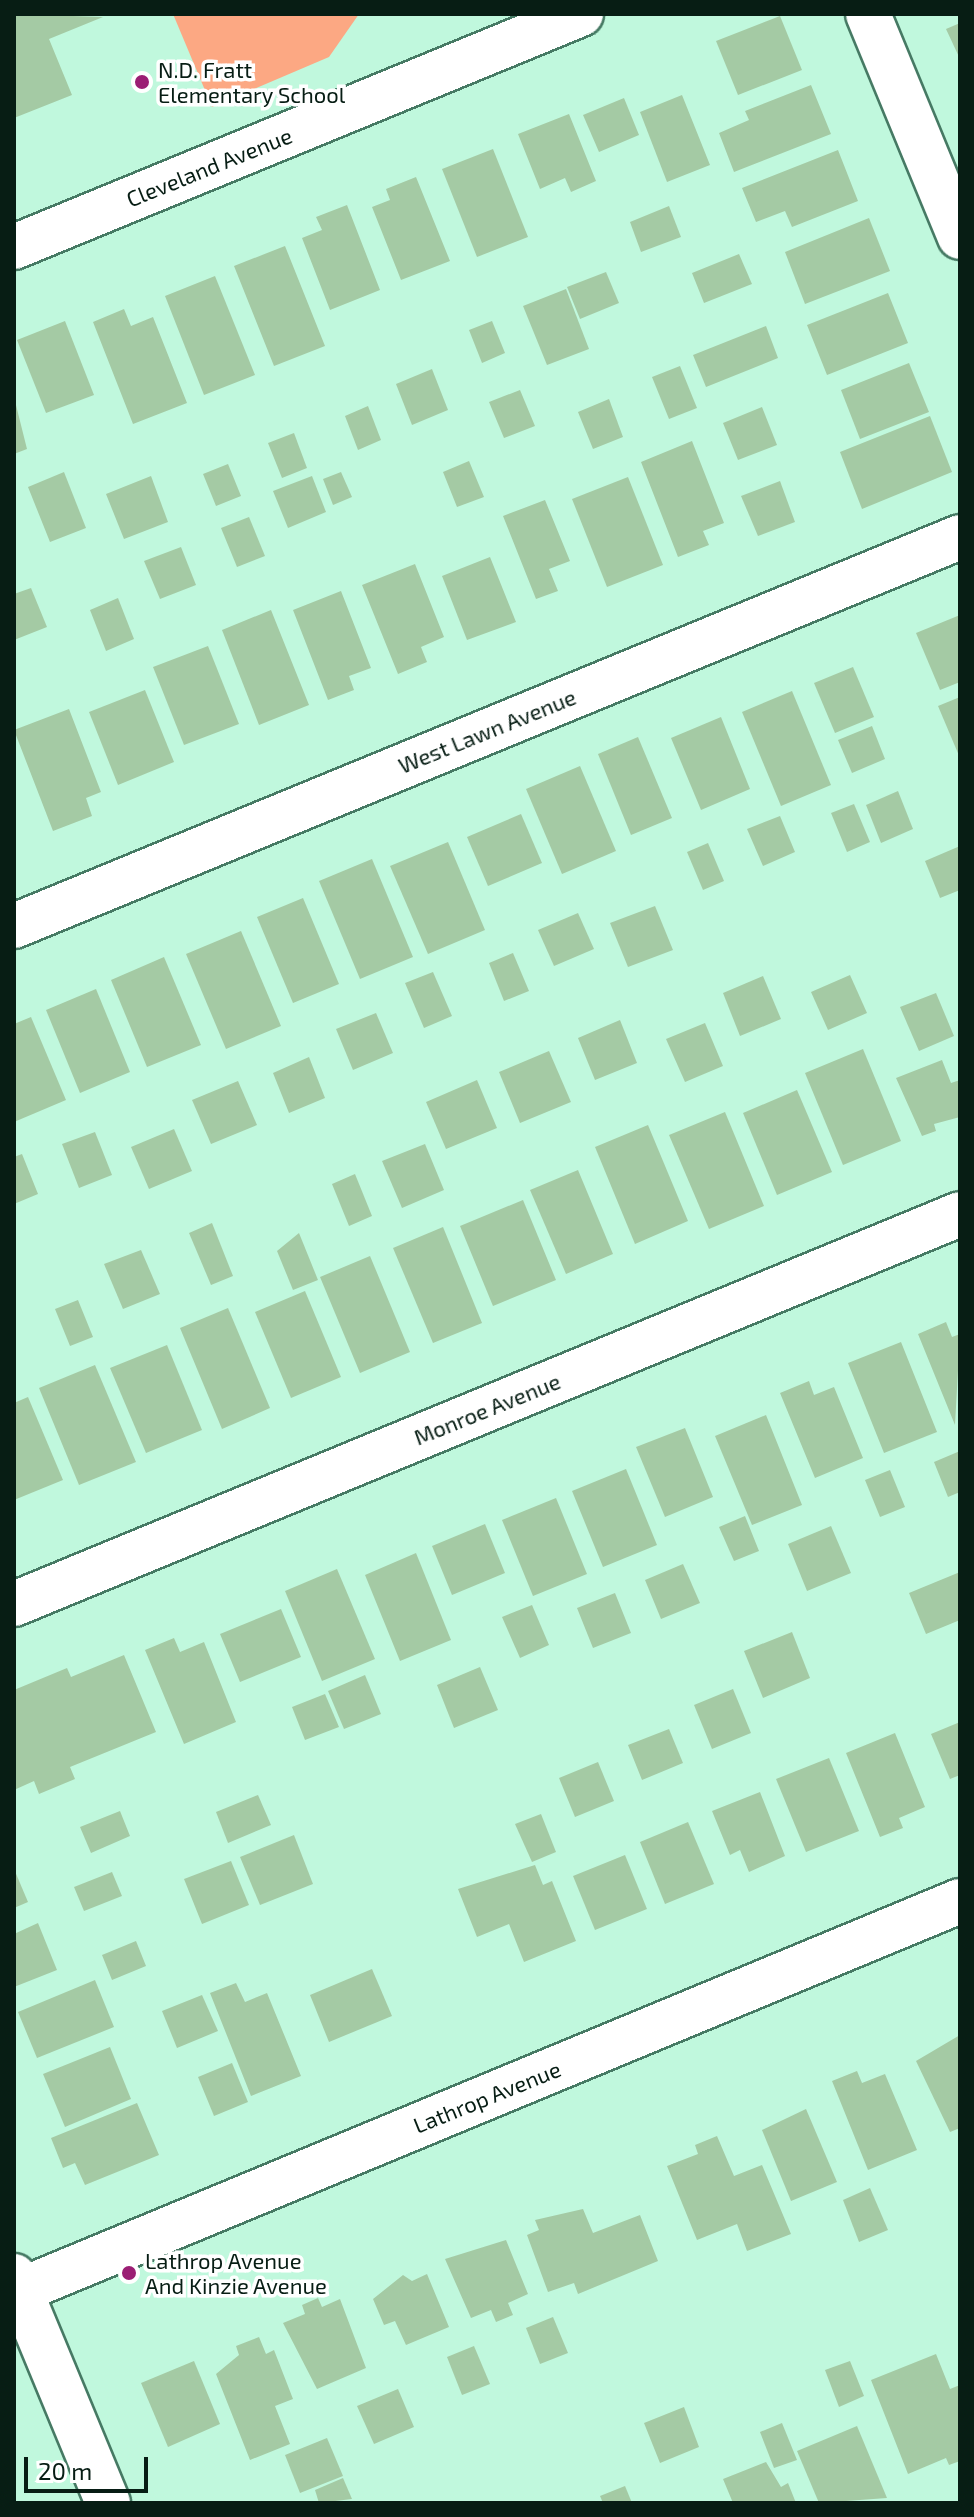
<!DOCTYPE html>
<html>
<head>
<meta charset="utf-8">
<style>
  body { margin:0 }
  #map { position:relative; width:974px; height:2517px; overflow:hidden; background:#c0f8dd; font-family:"Exo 2",sans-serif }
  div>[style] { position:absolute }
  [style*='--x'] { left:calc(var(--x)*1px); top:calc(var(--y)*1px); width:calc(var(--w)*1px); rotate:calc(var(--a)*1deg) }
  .green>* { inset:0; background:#fca883 }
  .building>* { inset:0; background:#a4caa4 }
  .roads { filter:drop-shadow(2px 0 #467a64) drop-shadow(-2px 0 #467a64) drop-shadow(0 2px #467a64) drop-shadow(0 -2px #467a64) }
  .minor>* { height:44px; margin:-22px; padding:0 22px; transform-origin:22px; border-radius:22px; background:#fff }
  .dots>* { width:22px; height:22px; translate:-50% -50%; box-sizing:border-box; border:4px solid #fff; border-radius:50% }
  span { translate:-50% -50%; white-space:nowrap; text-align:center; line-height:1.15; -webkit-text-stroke:7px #fff; paint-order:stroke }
  .poi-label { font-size:22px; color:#071d14 }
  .left { translate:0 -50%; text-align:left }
  .street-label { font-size:22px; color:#071d14 }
  .frame { position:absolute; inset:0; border:16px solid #071d14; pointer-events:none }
  .scale { position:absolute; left:24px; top:2457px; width:124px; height:36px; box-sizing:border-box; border:4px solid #071d14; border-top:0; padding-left:10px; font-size:24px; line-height:28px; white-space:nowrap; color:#071d14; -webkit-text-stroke:6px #fff; paint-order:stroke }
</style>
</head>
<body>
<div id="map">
  <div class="green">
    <i style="clip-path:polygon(173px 14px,359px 14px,329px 57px,212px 107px)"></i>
  </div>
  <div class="building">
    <i style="clip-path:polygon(14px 14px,103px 17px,49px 39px,72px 95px,14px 118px)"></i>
    <i style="clip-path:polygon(780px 16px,802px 70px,738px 95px,716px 41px)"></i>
    <i style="clip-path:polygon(960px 23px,960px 59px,946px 29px)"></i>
    <i style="clip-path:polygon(811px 85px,831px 134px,734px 172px,719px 133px,749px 120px,745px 111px)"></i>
    <i style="clip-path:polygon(682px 95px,710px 165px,667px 182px,640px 112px)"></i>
    <i style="clip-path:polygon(624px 98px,639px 135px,599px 152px,583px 115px)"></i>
    <i style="clip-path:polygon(569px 114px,596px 181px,571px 192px,565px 178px,540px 189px,518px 134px)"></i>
    <i style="clip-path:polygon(493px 149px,528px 237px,477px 257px,442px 169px)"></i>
    <i style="clip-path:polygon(838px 150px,858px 201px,792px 227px,785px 211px,756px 222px,742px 188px)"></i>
    <i style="clip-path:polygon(416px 177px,450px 261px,401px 280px,372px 207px,390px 200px,386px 189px)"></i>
    <i style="clip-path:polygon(347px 205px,380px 290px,330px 310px,302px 238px,322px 230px,316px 217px)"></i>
    <i style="clip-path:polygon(669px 206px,681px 237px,641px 252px,630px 222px)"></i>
    <i style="clip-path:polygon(869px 218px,890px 271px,805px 304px,785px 252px)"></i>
    <i style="clip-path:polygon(285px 246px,325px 346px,274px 366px,234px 266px)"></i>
    <i style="clip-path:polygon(739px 254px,752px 284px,704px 303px,692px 273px)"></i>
    <i style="clip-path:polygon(606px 272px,619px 303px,580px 319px,567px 287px)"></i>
    <i style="clip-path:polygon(215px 276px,255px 375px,204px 395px,165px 296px)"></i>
    <i style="clip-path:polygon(566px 289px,589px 349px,547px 365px,523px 306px)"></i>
    <i style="clip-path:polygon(888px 293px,908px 343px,827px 375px,807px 325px)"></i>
    <i style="clip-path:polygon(124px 309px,131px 326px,153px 317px,187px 403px,133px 424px,93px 322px)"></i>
    <i style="clip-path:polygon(65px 321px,94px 395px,46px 413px,17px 340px)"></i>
    <i style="clip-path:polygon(492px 321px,505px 353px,482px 363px,469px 330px)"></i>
    <i style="clip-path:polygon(766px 326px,778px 358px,706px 387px,693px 355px)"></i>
    <i style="clip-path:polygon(909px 363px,929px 412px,860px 439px,841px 390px)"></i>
    <i style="clip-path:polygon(680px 366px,697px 408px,669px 419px,652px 377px)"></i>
    <i style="clip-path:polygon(432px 369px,448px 410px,412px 425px,396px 384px)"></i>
    <i style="clip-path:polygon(520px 390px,535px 426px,504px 438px,489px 402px)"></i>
    <i style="clip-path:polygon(14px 397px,27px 449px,14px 454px)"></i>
    <i style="clip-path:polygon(609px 399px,623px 437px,593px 449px,578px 412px)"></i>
    <i style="clip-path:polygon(368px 406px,381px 440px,358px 450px,345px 416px)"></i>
    <i style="clip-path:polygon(762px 407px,777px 445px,738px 460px,723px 423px)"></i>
    <i style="clip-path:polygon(930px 416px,952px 472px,862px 509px,840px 452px)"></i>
    <i style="clip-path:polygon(294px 433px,307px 468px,282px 478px,268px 443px)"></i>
    <i style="clip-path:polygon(692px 441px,724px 523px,703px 531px,709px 545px,678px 557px,641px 462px)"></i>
    <i style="clip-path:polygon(469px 461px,484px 497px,457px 507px,443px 472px)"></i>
    <i style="clip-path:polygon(228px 464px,241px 496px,216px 506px,203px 474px)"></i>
    <i style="clip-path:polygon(64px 472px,86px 528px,50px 542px,28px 487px)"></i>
    <i style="clip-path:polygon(341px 472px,352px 497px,333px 505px,323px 479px)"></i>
    <i style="clip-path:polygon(151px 476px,168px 522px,124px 539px,106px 494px)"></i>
    <i style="clip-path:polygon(312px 476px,326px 512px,288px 528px,273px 491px)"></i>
    <i style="clip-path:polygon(628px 477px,663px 565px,607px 587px,572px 499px)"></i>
    <i style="clip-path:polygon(780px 481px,795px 522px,758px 536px,741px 496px)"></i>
    <i style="clip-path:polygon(545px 500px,570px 561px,549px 569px,558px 591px,536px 599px,503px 516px)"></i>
    <i style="clip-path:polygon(249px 517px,265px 556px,237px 567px,221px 528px)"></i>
    <i style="clip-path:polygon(181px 547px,196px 585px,160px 599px,144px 561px)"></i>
    <i style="clip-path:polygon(490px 557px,516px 622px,467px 640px,442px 576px)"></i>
    <i style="clip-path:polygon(415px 564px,444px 637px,421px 647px,427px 662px,398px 674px,362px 585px)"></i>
    <i style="clip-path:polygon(31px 588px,47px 627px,14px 640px,14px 594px)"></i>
    <i style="clip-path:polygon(341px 591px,371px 668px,349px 676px,354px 690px,328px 700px,293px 610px)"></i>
    <i style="clip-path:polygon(118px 598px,134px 639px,106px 651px,90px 610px)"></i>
    <i style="clip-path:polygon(271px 610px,309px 705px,259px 725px,222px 630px)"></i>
    <i style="clip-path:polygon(960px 615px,960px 682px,940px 690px,916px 633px)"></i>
    <i style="clip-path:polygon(208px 646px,239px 724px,184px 745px,153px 667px)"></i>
    <i style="clip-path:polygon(853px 667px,874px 717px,835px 733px,814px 683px)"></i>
    <i style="clip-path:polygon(145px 690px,174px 762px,118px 785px,89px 712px)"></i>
    <i style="clip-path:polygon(792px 691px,831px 785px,781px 806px,742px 712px)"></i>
    <i style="clip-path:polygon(960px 697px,960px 758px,938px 706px)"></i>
    <i style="clip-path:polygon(69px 709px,101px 792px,86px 798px,92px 816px,53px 831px,14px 730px)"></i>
    <i style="clip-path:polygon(721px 717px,750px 789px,701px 810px,671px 738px)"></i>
    <i style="clip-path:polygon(872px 726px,885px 759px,852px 773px,838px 740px)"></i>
    <i style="clip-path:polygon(638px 737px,672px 818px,631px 835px,598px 754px)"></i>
    <i style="clip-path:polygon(580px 766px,616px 851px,562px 874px,526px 789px)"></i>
    <i style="clip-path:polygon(898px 791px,913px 829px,881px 843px,866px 805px)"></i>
    <i style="clip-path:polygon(854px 804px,870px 842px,847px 852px,831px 813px)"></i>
    <i style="clip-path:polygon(521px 814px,542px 863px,488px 886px,467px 837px)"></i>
    <i style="clip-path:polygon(780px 816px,795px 852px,763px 866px,747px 829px)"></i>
    <i style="clip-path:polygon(448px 842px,485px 930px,428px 954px,390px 866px)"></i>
    <i style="clip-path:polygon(708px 843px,724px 881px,703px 890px,687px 852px)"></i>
    <i style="clip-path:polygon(960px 846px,960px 890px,940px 898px,925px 861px)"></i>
    <i style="clip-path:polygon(372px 859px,413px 957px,360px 979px,319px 881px)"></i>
    <i style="clip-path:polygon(303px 898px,339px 984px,293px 1003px,257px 917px)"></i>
    <i style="clip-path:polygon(655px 906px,673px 950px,628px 967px,610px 923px)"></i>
    <i style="clip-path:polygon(578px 913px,594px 949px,554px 966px,538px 930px)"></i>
    <i style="clip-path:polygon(241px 931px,281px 1026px,226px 1049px,186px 954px)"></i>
    <i style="clip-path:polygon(513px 953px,529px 991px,504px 1001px,489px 963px)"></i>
    <i style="clip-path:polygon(164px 957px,201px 1045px,147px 1067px,111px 980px)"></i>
    <i style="clip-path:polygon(433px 972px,452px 1016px,424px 1028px,405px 983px)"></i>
    <i style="clip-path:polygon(850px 975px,867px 1013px,828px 1030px,811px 992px)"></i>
    <i style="clip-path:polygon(763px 976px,781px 1019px,740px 1036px,723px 993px)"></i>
    <i style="clip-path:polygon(96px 989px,130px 1072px,80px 1093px,46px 1010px)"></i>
    <i style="clip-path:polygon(936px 993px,954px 1036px,919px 1051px,900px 1007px)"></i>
    <i style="clip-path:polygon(376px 1013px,393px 1053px,353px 1070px,336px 1029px)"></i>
    <i style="clip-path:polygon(31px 1017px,66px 1100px,14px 1122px,14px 1024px)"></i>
    <i style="clip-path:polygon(620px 1020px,637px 1063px,595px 1080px,578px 1038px)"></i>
    <i style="clip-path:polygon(705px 1023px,723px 1066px,685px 1082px,666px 1039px)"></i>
    <i style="clip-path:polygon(863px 1049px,901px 1141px,843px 1165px,805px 1073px)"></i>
    <i style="clip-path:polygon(549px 1051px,571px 1102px,520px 1123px,499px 1072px)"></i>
    <i style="clip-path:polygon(309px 1057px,325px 1098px,289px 1113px,273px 1073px)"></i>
    <i style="clip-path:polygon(942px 1060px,951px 1083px,960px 1080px,960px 1117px,934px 1124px,936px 1131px,922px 1136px,896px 1078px)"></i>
    <i style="clip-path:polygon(477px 1080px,497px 1128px,446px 1149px,426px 1102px)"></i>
    <i style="clip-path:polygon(238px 1081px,257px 1125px,211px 1144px,192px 1100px)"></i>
    <i style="clip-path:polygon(797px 1090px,832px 1172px,777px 1195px,743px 1113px)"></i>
    <i style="clip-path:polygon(725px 1112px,764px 1206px,709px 1229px,669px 1135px)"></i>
    <i style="clip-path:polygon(648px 1125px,688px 1221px,635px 1244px,595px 1147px)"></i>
    <i style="clip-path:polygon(174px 1129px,192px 1171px,149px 1189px,131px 1147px)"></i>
    <i style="clip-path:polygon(95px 1132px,112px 1175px,79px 1188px,62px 1144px)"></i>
    <i style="clip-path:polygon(425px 1144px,444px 1190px,402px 1208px,382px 1161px)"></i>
    <i style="clip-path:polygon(22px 1154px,38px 1194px,14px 1204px,14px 1157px)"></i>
    <i style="clip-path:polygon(578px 1170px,613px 1254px,566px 1274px,530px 1190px)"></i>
    <i style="clip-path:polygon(355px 1174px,372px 1216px,349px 1226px,332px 1184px)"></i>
    <i style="clip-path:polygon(523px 1200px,556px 1280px,493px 1306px,460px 1226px)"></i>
    <i style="clip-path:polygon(212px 1223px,233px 1276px,211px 1285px,189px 1233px)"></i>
    <i style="clip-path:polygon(443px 1227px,482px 1323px,433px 1343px,393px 1248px)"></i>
    <i style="clip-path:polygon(299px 1233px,318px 1280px,293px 1290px,277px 1251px)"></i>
    <i style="clip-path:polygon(141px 1250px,160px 1294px,123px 1309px,104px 1264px)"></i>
    <i style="clip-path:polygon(370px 1256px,410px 1352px,360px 1373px,320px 1277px)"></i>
    <i style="clip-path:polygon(305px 1291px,341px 1377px,291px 1398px,255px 1312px)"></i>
    <i style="clip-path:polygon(78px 1300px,93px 1337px,70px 1346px,55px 1309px)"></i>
    <i style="clip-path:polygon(228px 1308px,270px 1408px,222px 1429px,180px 1328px)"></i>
    <i style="clip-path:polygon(946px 1322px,952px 1337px,960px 1334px,955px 1425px,918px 1334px)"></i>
    <i style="clip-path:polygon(901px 1342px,937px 1432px,884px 1453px,848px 1363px)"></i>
    <i style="clip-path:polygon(167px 1345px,202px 1430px,146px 1453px,110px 1368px)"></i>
    <i style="clip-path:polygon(95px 1365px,136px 1462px,79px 1485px,39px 1388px)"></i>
    <i style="clip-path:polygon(809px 1381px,814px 1395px,834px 1387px,863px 1458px,815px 1478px,780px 1393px)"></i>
    <i style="clip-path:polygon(28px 1397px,63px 1480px,14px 1500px,14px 1403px)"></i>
    <i style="clip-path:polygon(766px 1415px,802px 1505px,752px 1525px,715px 1436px)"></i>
    <i style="clip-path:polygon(685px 1428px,713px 1497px,665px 1517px,636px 1447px)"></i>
    <i style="clip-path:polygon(960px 1451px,960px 1492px,948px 1497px,934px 1462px)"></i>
    <i style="clip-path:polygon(626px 1469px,657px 1545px,603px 1567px,572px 1491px)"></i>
    <i style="clip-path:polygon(890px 1470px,905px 1507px,880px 1517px,865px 1480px)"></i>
    <i style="clip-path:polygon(556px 1498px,587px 1574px,533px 1596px,502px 1520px)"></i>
    <i style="clip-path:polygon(745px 1516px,759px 1551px,734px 1561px,719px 1527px)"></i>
    <i style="clip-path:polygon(485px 1524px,505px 1573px,452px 1595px,432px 1546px)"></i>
    <i style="clip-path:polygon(831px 1526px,851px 1573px,807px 1591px,788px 1544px)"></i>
    <i style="clip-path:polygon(416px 1553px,451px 1640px,400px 1661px,365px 1575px)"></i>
    <i style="clip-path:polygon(683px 1564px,700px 1603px,661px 1619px,645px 1580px)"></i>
    <i style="clip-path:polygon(337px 1569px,375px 1659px,322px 1681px,285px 1591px)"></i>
    <i style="clip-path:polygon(960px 1572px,960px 1620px,926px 1634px,909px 1593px)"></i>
    <i style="clip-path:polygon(615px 1593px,631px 1633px,593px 1648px,577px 1608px)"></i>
    <i style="clip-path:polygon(532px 1605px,549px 1645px,520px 1658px,502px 1617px)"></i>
    <i style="clip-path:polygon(281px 1609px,301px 1657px,240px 1682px,220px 1634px)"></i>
    <i style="clip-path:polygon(792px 1632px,810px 1678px,763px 1698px,744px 1651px)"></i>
    <i style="clip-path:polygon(174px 1638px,180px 1652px,204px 1642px,236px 1722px,184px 1744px,145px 1650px)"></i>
    <i style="clip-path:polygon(124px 1655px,156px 1732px,70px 1767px,75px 1779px,39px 1794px,34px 1781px,14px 1790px,14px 1690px,67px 1668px,71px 1677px)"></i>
    <i style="clip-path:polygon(480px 1667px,498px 1710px,454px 1728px,437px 1685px)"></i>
    <i style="clip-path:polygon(365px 1675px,381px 1714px,344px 1729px,328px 1691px)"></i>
    <i style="clip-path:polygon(733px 1689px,751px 1733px,712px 1749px,694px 1705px)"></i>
    <i style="clip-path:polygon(325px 1694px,339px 1727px,305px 1740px,292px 1707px)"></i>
    <i style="clip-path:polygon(960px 1722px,960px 1775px,950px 1779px,931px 1734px)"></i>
    <i style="clip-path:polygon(669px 1729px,683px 1763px,642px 1780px,628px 1745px)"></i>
    <i style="clip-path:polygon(895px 1733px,925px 1807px,899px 1818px,903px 1828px,880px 1837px,846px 1753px)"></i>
    <i style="clip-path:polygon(829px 1758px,859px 1831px,806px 1852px,776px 1779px)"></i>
    <i style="clip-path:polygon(598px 1762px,614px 1801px,575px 1817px,559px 1778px)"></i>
    <i style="clip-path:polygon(760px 1792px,785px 1856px,749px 1872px,740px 1850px,730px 1855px,712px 1811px)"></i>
    <i style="clip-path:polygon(258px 1795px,271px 1825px,228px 1843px,216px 1812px)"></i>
    <i style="clip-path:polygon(120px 1811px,130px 1836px,91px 1853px,80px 1827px)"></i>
    <i style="clip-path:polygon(541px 1814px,556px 1852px,532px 1862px,515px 1824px)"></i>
    <i style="clip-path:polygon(688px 1822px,714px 1884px,665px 1904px,640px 1842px)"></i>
    <i style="clip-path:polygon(294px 1835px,313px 1884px,260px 1905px,240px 1857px)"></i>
    <i style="clip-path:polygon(625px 1855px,647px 1909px,595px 1930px,573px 1876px)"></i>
    <i style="clip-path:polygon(231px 1861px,249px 1905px,202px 1924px,184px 1879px)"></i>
    <i style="clip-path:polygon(535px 1865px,543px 1885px,552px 1881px,576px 1941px,524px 1962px,509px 1924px,477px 1937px,458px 1889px)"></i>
    <i style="clip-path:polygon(14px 1869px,28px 1902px,14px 1908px)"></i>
    <i style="clip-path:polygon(112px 1872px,122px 1896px,84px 1911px,74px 1887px)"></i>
    <i style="clip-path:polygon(38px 1923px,57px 1970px,14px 1987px,14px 1934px)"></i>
    <i style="clip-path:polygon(136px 1941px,146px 1966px,112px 1980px,102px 1955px)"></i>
    <i style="clip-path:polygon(372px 1969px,392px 2016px,329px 2042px,310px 1995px)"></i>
    <i style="clip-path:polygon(95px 1980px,114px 2027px,37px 2058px,18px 2012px)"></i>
    <i style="clip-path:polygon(236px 1983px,245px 2002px,267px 1993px,301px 2076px,251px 2096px,210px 1993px)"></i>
    <i style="clip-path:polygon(202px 1995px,218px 2031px,177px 2048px,162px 2011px)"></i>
    <i style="clip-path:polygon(960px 2035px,960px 2128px,950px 2132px,916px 2061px)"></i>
    <i style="clip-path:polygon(110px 2047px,131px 2099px,65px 2127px,43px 2074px)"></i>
    <i style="clip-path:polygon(232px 2063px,248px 2102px,214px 2116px,198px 2077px)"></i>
    <i style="clip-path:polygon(857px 2071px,862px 2083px,885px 2074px,917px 2150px,868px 2170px,832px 2081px)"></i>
    <i style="clip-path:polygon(137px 2103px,159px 2155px,85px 2185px,75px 2163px,63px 2168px,51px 2138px)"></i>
    <i style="clip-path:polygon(806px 2109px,837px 2182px,791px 2201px,762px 2130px)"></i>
    <i style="clip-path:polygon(717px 2136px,734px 2176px,762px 2165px,791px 2234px,747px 2251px,737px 2224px,697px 2240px,667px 2166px,698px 2154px,695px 2145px)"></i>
    <i style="clip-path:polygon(870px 2188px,888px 2230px,859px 2242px,843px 2200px)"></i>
    <i style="clip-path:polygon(583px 2209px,593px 2233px,640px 2215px,658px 2261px,578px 2294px,574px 2283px,548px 2292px,527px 2235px,539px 2230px,535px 2220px)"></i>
    <i style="clip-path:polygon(506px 2240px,528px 2294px,508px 2303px,513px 2315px,496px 2322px,491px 2310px,471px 2318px,445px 2259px)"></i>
    <i style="clip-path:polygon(427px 2274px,449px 2327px,406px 2345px,395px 2321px,384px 2325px,373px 2299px,403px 2275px,412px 2281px)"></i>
    <i style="clip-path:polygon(318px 2298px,322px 2307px,340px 2299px,366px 2368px,317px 2389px,283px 2323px,305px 2314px,302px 2305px)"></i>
    <i style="clip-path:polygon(553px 2317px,568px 2353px,540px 2364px,526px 2328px)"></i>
    <i style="clip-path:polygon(259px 2337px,266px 2354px,274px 2350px,293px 2399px,275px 2406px,290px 2444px,250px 2460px,216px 2374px,239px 2355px,236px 2346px)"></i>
    <i style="clip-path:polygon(474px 2346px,490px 2384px,462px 2395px,447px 2357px)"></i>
    <i style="clip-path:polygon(936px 2354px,950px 2389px,960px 2385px,960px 2461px,949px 2465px,946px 2458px,908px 2474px,871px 2380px)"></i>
    <i style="clip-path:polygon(194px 2361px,220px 2424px,168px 2447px,141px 2383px)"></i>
    <i style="clip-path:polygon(850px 2361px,864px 2396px,839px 2407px,825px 2370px)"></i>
    <i style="clip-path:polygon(398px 2389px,414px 2427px,374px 2444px,357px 2406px)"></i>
    <i style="clip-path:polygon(684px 2407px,699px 2447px,660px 2463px,644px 2423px)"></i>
    <i style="clip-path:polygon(782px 2423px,797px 2460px,774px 2468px,760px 2432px)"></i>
    <i style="clip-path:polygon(857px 2426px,887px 2498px,819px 2503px,797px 2451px)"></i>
    <i style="clip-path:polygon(327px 2438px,343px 2476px,300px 2493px,285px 2455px)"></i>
    <i style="clip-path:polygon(766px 2462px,781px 2487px,788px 2483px,796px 2503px,733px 2503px,723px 2479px)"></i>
    <i style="clip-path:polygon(343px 2478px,352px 2499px,319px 2503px,315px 2490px)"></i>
    <i style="clip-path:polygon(625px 2486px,632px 2503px,603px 2503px,600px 2496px)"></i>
  </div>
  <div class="roads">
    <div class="minor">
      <i style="--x:868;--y:14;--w:241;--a:67.6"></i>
      <i style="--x:14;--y:247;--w:613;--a:-22.34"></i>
      <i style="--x:14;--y:926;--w:1023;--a:-22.35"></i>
      <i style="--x:14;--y:1604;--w:1023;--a:-22.4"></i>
      <i style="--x:14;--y:2276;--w:246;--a:67.5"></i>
      <i style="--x:14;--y:2293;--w:1024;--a:-22.51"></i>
    </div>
  </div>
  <div class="dots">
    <i style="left:142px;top:82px;background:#9b1e74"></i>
    <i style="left:129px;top:2273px;background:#9b1e74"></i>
  </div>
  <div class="poi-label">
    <span class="left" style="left:158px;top:82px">N.D. Fratt<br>Elementary School</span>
    <span class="left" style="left:145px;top:2273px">Lathrop Avenue<br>And Kinzie Avenue</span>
  </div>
  <div class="street-label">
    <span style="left:209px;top:167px;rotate:-22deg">Cleveland Avenue</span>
    <span style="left:487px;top:731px;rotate:-22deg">West Lawn Avenue</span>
    <span style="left:487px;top:1409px;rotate:-22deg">Monroe Avenue</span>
    <span style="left:487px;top:2097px;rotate:-22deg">Lathrop Avenue</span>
  </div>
  <div class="frame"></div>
  <div class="scale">20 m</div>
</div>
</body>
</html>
